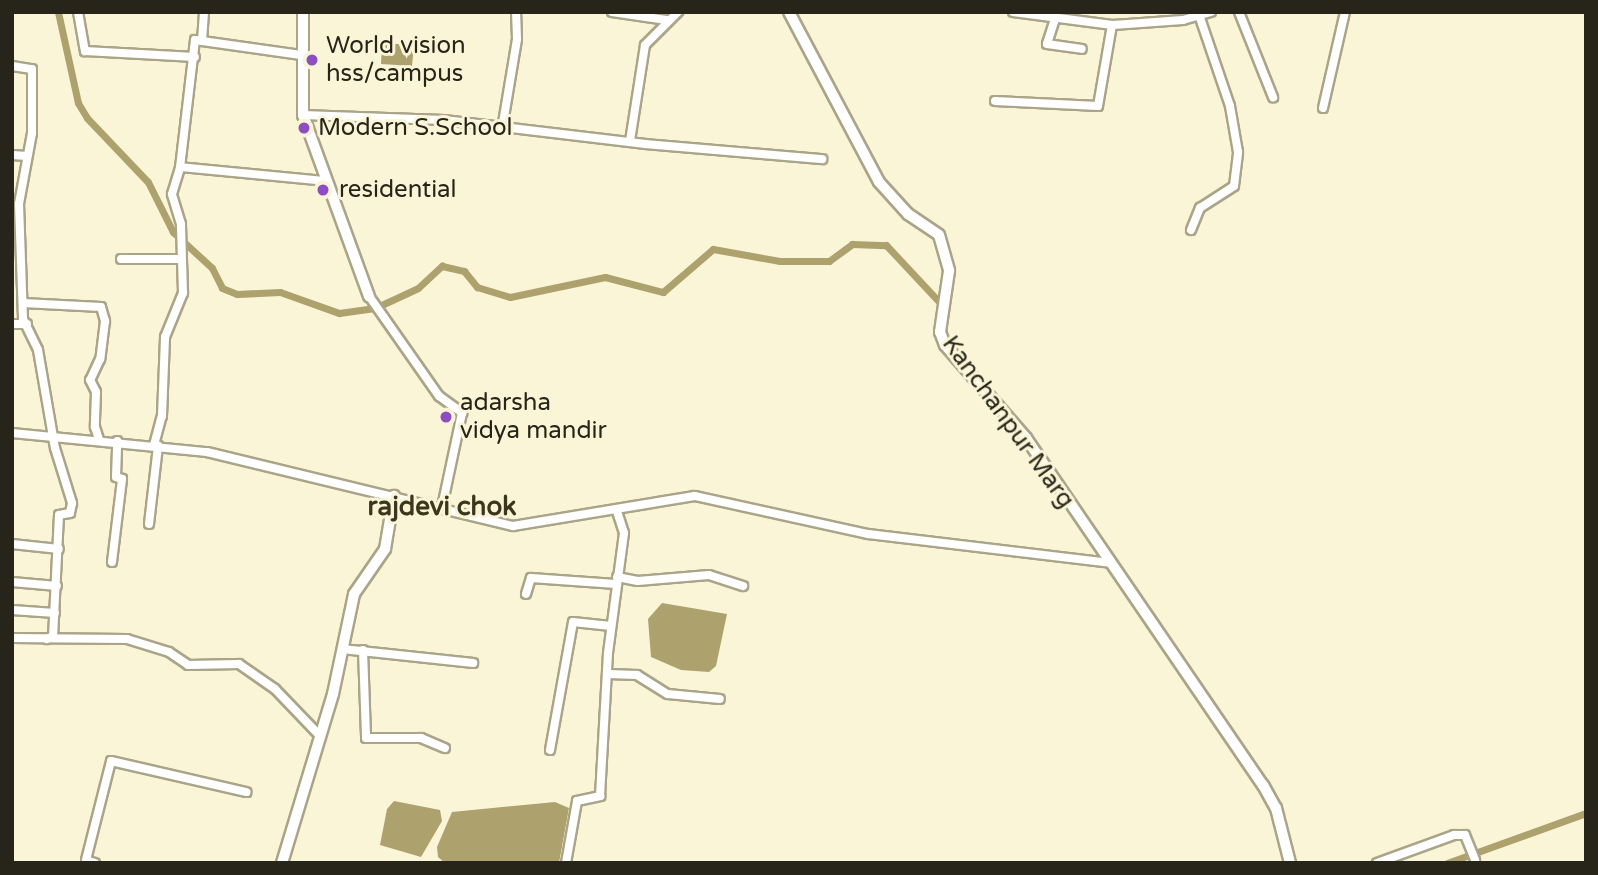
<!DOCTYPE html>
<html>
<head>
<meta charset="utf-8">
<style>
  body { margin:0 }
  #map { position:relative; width:1598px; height:875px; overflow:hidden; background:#fbf5d7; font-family:"Varela Round",sans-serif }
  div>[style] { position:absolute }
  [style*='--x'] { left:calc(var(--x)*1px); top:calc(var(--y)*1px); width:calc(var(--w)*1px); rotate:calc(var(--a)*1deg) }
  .water>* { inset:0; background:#ada16d }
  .canal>* { height:7px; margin:-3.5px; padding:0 3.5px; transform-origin:3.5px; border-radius:3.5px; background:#ada16d }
  .roads { filter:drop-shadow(2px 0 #aaa489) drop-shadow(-2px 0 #aaa489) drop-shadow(0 2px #aaa489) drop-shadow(0 -2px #aaa489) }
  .street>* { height:8px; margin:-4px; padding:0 4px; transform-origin:4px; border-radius:4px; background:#fff }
  .secondary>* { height:10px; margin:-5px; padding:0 5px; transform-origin:5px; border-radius:5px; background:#fff }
  .dots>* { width:19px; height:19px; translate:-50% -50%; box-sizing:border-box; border:4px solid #fbf5d7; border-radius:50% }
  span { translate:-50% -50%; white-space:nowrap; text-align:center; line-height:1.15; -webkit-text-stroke:6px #fbf5d7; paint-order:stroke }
  .poi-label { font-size:24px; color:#272419 }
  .left { translate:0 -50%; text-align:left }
  .street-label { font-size:24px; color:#272419 }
  .neighbourhood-label { font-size:26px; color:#3c361e; font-weight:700 }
  .frame { position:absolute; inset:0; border:14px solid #272419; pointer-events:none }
</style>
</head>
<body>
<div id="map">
  <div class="water">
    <i style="clip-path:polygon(382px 43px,414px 45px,412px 66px,381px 64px)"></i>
    <i style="clip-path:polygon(662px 603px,727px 614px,716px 666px,709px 672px,681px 670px,651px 657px,648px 619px)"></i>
    <i style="clip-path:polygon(394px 801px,440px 810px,442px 821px,421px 857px,380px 845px,387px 809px)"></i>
    <i style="clip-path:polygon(555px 802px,569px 808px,559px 863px,445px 863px,438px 857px,437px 847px,452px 812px)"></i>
  </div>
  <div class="canal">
    <i style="--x:58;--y:12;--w:93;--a:77.6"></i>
    <i style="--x:78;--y:103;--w:17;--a:59"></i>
    <i style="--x:87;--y:118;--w:88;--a:46.4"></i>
    <i style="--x:148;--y:182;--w:56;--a:63.4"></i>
    <i style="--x:173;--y:232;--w:53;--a:42.7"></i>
    <i style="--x:212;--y:268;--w:22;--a:63"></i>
    <i style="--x:222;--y:288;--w:16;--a:22"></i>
    <i style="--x:237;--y:294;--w:43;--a:-2.7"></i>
    <i style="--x:280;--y:292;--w:63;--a:19.6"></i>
    <i style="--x:339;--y:313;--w:36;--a:-8"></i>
    <i style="--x:375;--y:308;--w:47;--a:-24.9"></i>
    <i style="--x:418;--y:288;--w:33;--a:-43"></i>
    <i style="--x:442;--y:266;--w:23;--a:13"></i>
    <i style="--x:464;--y:271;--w:21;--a:51"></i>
    <i style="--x:477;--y:287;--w:34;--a:17"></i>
    <i style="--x:510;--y:297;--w:97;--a:-11.9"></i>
    <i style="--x:605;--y:277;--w:60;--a:14.5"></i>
    <i style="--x:663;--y:292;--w:66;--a:-40.7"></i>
    <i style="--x:713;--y:249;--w:68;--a:10.2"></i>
    <i style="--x:780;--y:261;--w:49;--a:0"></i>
    <i style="--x:829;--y:261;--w:29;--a:-36"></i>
    <i style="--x:852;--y:244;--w:34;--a:2"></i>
    <i style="--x:886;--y:245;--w:85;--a:46.9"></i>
    <i style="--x:1447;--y:863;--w:148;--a:-19.8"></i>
  </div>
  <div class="roads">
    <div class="street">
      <i style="--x:78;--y:12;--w:40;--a:80"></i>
      <i style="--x:85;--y:51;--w:110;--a:3.1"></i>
      <i style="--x:612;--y:12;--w:55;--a:8.4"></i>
      <i style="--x:1013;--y:12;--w:100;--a:7.5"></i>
      <i style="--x:1112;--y:25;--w:71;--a:-4"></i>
      <i style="--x:1183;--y:20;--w:29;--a:-16"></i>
      <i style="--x:1239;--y:12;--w:92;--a:68.2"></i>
      <i style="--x:1055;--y:19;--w:26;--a:108"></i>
      <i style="--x:1047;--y:44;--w:35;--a:8"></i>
      <i style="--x:202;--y:41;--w:29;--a:-86"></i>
      <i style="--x:301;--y:55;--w:107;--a:-171.9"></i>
      <i style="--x:195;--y:40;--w:128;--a:96.7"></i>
      <i style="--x:180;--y:167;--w:146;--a:5.5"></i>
      <i style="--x:12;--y:66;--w:20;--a:9"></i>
      <i style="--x:32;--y:69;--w:64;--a:90"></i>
      <i style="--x:32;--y:133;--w:72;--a:100.4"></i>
      <i style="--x:19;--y:204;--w:115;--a:88"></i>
      <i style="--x:23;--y:319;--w:34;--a:64"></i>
      <i style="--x:38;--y:350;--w:99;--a:80.2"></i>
      <i style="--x:55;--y:448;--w:58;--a:72.8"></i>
      <i style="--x:72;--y:503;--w:10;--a:101"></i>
      <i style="--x:70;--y:513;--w:11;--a:170"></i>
      <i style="--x:59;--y:515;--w:121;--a:92.8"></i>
      <i style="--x:53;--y:636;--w:7;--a:153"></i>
      <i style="--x:995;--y:101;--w:103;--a:2.8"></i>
      <i style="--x:1098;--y:106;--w:82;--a:-80.2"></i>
      <i style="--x:1323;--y:108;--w:98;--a:-77.1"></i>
      <i style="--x:303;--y:115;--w:141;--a:2"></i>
      <i style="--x:444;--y:120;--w:203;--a:6.8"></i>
      <i style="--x:646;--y:144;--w:177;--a:4.9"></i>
      <i style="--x:502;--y:129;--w:91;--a:-80.5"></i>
      <i style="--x:517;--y:39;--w:27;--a:-92"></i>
      <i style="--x:630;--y:141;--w:97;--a:-81.1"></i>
      <i style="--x:645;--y:45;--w:47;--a:-45"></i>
      <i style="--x:12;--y:155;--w:15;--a:4"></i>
      <i style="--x:1191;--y:230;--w:24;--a:-68"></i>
      <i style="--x:1200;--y:208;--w:40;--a:-32.9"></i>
      <i style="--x:1234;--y:186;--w:34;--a:-83"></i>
      <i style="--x:1238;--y:152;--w:47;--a:-99.9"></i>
      <i style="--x:1230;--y:106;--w:99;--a:-108.8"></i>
      <i style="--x:121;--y:259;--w:59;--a:0"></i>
      <i style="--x:369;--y:296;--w:122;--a:55"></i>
      <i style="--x:439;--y:396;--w:29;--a:36"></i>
      <i style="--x:462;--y:413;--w:96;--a:102"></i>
      <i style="--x:23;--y:303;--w:78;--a:2.9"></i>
      <i style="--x:101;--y:307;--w:15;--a:74"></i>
      <i style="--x:105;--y:321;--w:38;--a:97"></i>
      <i style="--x:100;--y:359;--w:23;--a:115"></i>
      <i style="--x:90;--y:380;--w:13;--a:63"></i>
      <i style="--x:96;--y:392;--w:35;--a:92"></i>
      <i style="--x:95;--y:427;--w:13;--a:72"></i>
      <i style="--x:12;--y:324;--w:15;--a:0"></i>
      <i style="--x:12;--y:433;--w:196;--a:5.6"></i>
      <i style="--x:207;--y:452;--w:315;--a:13.6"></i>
      <i style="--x:513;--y:526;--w:184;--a:-9.4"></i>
      <i style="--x:695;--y:496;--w:177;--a:12.4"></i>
      <i style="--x:868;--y:534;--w:244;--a:6.8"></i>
      <i style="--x:154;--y:445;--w:30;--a:-75"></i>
      <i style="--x:162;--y:416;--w:79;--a:-87.8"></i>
      <i style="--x:165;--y:337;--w:48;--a:-67.8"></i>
      <i style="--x:183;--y:293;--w:69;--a:-91.7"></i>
      <i style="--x:181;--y:224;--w:31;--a:-107"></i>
      <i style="--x:172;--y:194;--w:28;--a:-73"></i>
      <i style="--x:149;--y:524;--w:79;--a:-83.4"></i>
      <i style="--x:12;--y:544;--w:47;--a:6.1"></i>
      <i style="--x:112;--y:562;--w:84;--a:-83.1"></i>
      <i style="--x:122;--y:479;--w:6;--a:-162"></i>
      <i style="--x:116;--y:477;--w:36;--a:-88"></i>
      <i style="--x:617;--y:577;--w:21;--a:11"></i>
      <i style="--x:638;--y:581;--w:71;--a:-4.8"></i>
      <i style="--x:709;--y:575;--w:36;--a:18"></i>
      <i style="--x:12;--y:582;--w:45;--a:5.1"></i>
      <i style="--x:526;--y:594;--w:17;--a:-73"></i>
      <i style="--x:531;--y:578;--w:85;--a:4"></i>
      <i style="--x:12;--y:610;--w:43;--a:4"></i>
      <i style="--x:12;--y:638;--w:115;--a:0.5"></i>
      <i style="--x:127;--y:639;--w:44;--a:17.2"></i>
      <i style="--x:169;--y:652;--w:23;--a:34"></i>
      <i style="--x:188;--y:665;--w:51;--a:-1.1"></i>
      <i style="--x:239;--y:664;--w:44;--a:34.8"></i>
      <i style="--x:275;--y:689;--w:66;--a:46.2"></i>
      <i style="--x:342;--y:649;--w:132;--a:6.1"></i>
      <i style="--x:363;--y:650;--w:88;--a:88"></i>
      <i style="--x:366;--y:738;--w:55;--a:0"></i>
      <i style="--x:421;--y:738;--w:26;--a:23"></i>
      <i style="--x:608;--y:674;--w:29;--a:2"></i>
      <i style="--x:637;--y:675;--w:36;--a:32"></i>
      <i style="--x:668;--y:694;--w:52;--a:5.5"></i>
      <i style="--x:550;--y:750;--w:130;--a:-79.8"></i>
      <i style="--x:573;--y:622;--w:38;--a:6"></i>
      <i style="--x:95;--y:863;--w:9;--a:-162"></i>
      <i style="--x:86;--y:860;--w:102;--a:-75.8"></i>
      <i style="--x:111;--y:761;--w:139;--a:12.9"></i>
      <i style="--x:566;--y:863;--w:63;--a:-79.9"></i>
      <i style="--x:577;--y:801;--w:24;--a:-12"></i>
      <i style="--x:600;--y:796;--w:143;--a:-86.8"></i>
      <i style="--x:608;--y:653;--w:121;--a:-82.4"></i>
      <i style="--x:624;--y:533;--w:22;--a:-108"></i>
      <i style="--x:1377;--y:863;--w:82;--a:-20"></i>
      <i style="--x:1454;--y:835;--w:11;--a:0"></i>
      <i style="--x:1465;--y:835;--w:27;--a:68"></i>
    </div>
    <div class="secondary">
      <i style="--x:303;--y:12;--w:103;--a:90"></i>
      <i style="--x:303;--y:115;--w:193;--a:70"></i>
      <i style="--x:789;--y:12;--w:192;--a:62.1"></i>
      <i style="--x:879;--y:182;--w:43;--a:47.8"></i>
      <i style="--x:908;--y:214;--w:37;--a:34"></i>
      <i style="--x:939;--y:235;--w:37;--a:74"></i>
      <i style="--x:949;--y:271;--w:62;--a:98.4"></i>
      <i style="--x:940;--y:332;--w:14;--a:69"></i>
      <i style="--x:945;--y:345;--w:123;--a:48.9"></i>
      <i style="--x:1026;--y:438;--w:420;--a:55.7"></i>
      <i style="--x:1263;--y:785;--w:26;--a:61"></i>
      <i style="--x:1276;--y:808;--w:57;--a:75.7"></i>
      <i style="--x:282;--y:863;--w:177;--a:-73.2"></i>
      <i style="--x:333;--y:694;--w:102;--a:-78.1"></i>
      <i style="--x:354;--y:594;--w:55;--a:-55.4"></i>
      <i style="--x:385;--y:549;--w:54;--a:-80.4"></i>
    </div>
  </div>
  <div class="dots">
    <i style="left:312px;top:60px;background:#8e4dc1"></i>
    <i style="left:304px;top:128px;background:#8e4dc1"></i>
    <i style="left:323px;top:190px;background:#8e4dc1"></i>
    <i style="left:446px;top:417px;background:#8e4dc1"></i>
  </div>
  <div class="poi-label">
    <span class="left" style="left:326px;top:60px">World vision<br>hss/campus</span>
    <span class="left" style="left:318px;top:128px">Modern S.School</span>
    <span class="left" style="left:339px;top:190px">residential</span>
    <span class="left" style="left:460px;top:417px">adarsha<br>vidya mandir</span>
  </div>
  <div class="street-label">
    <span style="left:1008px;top:422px;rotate:54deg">Kanchanpur Marg</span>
  </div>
  <div class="neighbourhood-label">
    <span style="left:442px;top:507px">rajdevi chok</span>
  </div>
  <div class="frame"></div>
</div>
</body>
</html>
